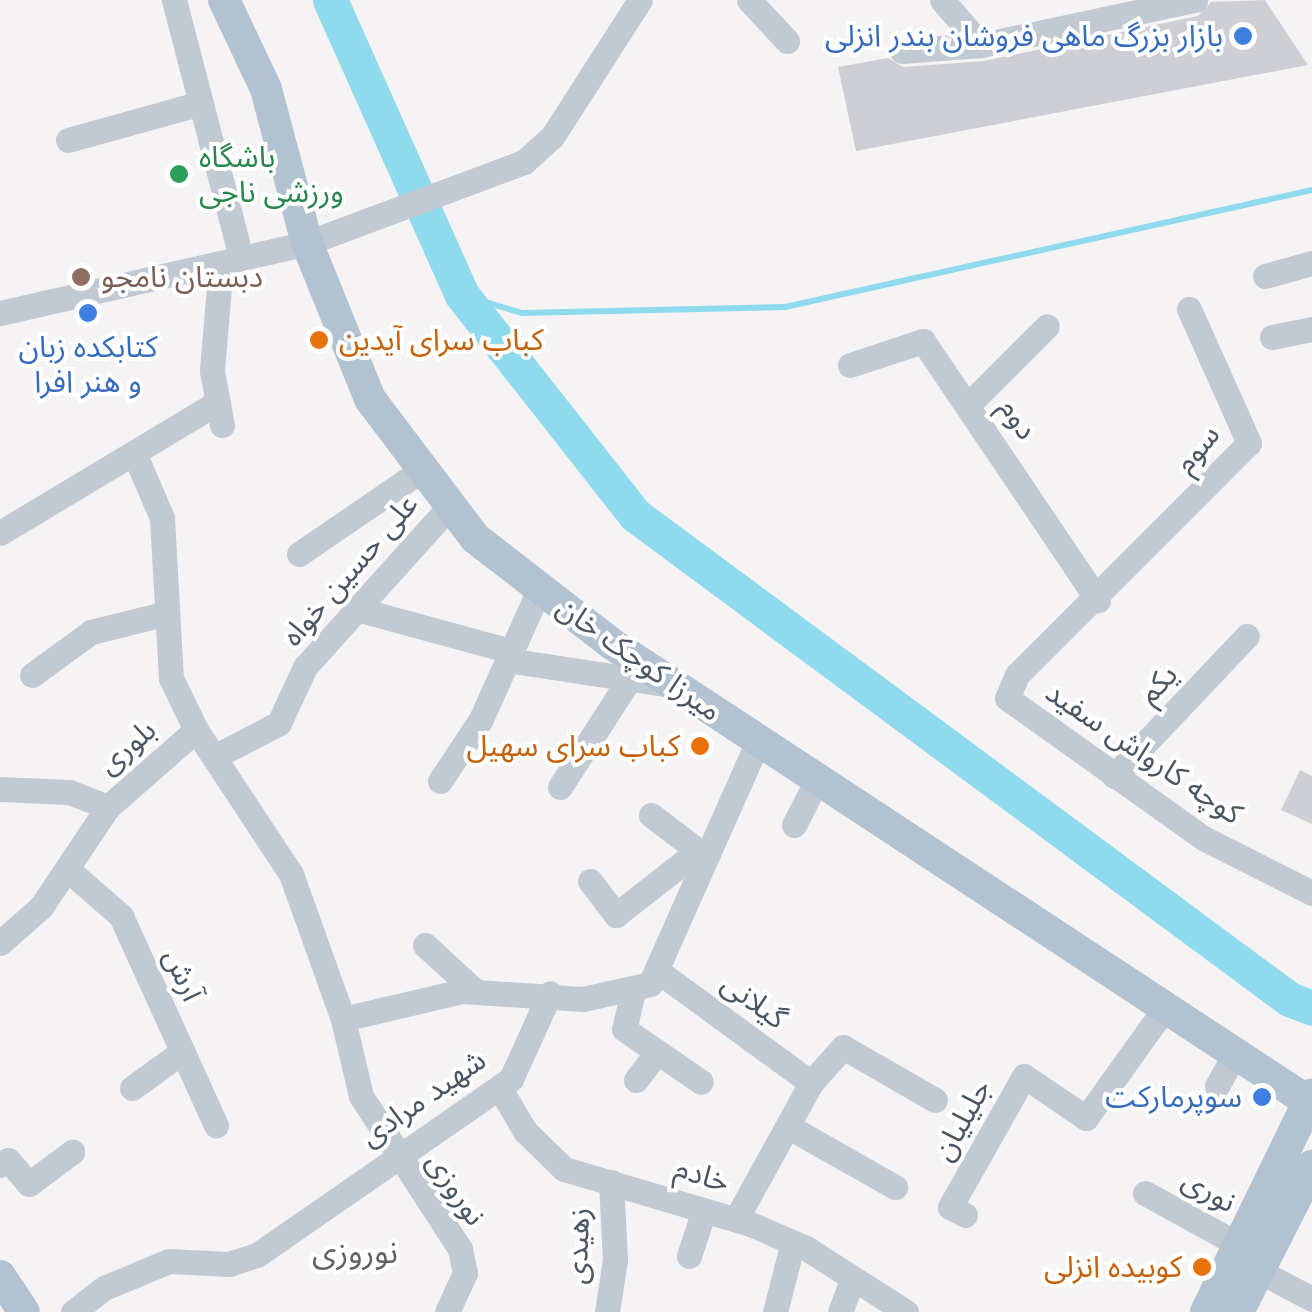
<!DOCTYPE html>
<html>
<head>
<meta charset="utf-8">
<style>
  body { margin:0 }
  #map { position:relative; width:1312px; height:1312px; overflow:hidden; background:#f5f3f3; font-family:"DM Sans","Noto Sans Arabic",sans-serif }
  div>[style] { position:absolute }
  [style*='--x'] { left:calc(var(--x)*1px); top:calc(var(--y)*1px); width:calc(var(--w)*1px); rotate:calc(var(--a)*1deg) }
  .stream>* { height:6px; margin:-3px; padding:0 3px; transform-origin:3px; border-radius:3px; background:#90daee }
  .river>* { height:35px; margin:-17.5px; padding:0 17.5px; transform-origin:17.5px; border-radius:17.5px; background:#90daee }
  .building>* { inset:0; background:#cdcfd5 }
  .minor>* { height:25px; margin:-12.5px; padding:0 12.5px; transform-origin:12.5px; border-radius:12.5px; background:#c1cad2 }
  .major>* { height:32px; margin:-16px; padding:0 16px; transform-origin:16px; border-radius:16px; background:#b3c2d1 }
  .dots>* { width:28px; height:28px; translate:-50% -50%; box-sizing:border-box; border:5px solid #fff; border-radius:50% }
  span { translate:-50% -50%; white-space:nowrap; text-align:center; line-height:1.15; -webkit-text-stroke:8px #fff; paint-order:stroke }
  .shop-label { font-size:30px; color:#366cbe }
  .right { translate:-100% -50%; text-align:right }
  .leisure-label { font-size:30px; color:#27864d }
  .left { translate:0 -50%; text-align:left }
  .education-label { font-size:30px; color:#785e54 }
  .food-label { font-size:30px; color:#c56008 }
  .street-label { font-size:30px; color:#4a5661 }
  .neighbourhood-label { font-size:32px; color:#5f6368 }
</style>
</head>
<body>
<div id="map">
  <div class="stream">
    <i style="--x:462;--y:295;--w:63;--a:16.7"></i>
    <i style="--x:522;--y:313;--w:263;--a:-1.3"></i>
    <i style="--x:785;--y:307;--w:540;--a:-12.52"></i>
  </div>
  <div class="river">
    <i style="--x:330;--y:0;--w:323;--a:65.9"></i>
    <i style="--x:462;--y:295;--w:280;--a:51.8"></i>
    <i style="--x:635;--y:515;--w:814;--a:36.5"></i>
    <i style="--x:1289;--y:999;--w:25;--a:21"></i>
  </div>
  <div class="building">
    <i style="clip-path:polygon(1265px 0,1308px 65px,856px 151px,838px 67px,888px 58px,903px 67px,984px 61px,1198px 16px,1211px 2px)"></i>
    <i style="clip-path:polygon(1300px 770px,1312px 776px,1312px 824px,1281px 810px)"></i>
  </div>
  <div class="minor">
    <i style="--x:174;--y:0;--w:266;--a:75.4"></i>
    <i style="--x:749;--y:0;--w:56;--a:47.2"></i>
    <i style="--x:942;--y:0;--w:60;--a:49.1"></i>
    <i style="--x:902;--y:51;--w:79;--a:-4.3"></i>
    <i style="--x:981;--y:45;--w:219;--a:-11.9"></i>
    <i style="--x:68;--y:140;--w:138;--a:-15.5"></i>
    <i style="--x:221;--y:263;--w:108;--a:94.8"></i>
    <i style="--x:212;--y:371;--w:55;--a:79.5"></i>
    <i style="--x:1265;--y:276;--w:49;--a:-15.5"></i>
    <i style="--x:1189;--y:309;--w:147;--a:65.9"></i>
    <i style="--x:1249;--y:443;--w:328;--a:135"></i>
    <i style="--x:1017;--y:675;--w:25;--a:113"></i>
    <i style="--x:1007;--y:698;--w:243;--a:35.5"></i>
    <i style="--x:1205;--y:839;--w:120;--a:26.8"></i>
    <i style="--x:0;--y:313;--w:315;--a:-12.8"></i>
    <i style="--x:307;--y:243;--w:232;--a:-20.5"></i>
    <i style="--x:524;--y:162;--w:38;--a:-42"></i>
    <i style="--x:552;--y:137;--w:163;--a:-57.3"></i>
    <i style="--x:1272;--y:337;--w:41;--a:-11.3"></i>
    <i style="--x:850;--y:365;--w:77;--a:-18.2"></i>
    <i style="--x:923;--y:341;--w:313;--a:56"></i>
    <i style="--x:969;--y:404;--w:110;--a:-45"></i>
    <i style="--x:135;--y:455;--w:69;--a:66.8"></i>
    <i style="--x:162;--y:518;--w:160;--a:86.8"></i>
    <i style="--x:171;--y:678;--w:58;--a:64.3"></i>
    <i style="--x:196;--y:730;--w:173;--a:56.6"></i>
    <i style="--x:291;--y:874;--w:154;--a:70.3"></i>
    <i style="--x:0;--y:533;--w:254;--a:-31"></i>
    <i style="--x:299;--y:554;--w:150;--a:-34.4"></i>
    <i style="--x:360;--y:610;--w:156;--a:15.2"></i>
    <i style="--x:507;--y:660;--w:165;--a:8.7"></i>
    <i style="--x:32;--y:675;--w:73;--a:-36.1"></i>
    <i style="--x:91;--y:632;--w:78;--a:-14"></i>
    <i style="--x:216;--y:756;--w:71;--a:-27.6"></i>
    <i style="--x:279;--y:723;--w:62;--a:-65.1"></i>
    <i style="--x:305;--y:667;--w:218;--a:-48"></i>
    <i style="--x:1114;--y:776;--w:193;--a:-46.5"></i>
    <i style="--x:440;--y:781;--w:74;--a:-56.5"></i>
    <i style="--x:481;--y:719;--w:144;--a:-65.8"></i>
    <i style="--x:560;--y:787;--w:130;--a:-57.3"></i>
    <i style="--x:0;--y:789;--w:69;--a:2.5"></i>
    <i style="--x:69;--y:792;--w:42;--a:21"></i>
    <i style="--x:651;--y:815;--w:68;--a:37.2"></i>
    <i style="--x:794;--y:825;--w:51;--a:-62.9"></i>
    <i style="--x:67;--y:869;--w:72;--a:41"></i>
    <i style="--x:121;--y:916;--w:230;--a:65.6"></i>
    <i style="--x:590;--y:881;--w:43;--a:52.6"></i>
    <i style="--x:616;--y:915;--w:104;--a:-38"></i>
    <i style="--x:0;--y:943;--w:55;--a:-41.3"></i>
    <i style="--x:41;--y:907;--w:120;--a:-56.2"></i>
    <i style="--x:108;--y:807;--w:117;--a:-41.2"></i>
    <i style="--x:425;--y:945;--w:67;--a:42.6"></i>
    <i style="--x:659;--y:972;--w:188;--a:36.1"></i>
    <i style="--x:633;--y:991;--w:39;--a:103"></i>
    <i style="--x:624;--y:1029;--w:93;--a:34.5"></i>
    <i style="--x:636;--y:1080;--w:35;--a:-53"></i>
    <i style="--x:1217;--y:1086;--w:35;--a:-61"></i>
    <i style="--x:499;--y:1087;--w:51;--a:59.4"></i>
    <i style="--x:525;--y:1131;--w:54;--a:44.3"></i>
    <i style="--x:564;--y:1169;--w:192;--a:16.4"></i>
    <i style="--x:748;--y:1223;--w:63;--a:23.3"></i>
    <i style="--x:806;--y:1248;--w:119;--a:32.6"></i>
    <i style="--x:132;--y:1088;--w:62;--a:-35.8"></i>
    <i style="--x:789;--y:1127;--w:122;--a:29.5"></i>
    <i style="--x:0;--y:1165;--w:9;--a:-32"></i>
    <i style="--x:8;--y:1160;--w:32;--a:49"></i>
    <i style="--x:29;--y:1184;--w:54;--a:-36.7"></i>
    <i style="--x:1145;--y:1193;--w:110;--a:28.9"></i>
    <i style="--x:965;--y:1215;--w:17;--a:-152"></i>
    <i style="--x:950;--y:1207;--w:150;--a:-60.5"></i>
    <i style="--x:1024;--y:1076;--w:75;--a:34.1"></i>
    <i style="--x:1086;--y:1118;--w:134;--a:-54.4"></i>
    <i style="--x:736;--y:1219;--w:155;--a:-61.1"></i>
    <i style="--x:811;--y:1083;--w:48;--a:-48.4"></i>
    <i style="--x:843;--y:1047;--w:106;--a:29.9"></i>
    <i style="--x:689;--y:1256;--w:48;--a:-71.9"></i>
    <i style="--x:1259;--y:1271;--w:60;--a:27.8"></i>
    <i style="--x:73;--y:1312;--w:39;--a:-38"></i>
    <i style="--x:104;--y:1288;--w:70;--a:-22.6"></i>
    <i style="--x:169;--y:1261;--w:60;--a:2.9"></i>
    <i style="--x:229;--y:1264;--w:29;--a:-18"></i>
    <i style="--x:257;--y:1255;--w:309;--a:-34.7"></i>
    <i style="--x:511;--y:1079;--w:94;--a:-65.6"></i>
    <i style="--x:447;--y:1312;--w:43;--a:-65.2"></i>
    <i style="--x:465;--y:1273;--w:25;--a:-102"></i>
    <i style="--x:460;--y:1249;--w:182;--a:-122.9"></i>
    <i style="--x:361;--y:1096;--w:79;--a:-103.2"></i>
    <i style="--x:343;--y:1019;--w:122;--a:-13.2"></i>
    <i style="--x:462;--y:991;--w:121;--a:3.8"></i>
    <i style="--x:583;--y:999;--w:69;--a:-12.6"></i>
    <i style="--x:650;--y:984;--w:266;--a:-66"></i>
    <i style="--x:607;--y:1312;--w:53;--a:-81.3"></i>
    <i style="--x:615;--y:1260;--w:78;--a:-92.9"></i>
    <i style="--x:775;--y:1312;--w:72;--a:-75.6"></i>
    <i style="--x:840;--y:1312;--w:36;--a:-69"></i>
  </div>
  <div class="major">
    <i style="--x:224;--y:0;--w:98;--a:64.7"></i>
    <i style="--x:266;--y:89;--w:159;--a:75.1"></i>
    <i style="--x:307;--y:243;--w:168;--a:68"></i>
    <i style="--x:370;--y:399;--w:174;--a:52.9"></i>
    <i style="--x:475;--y:538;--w:173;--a:37.7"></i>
    <i style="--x:612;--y:644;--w:838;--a:33.31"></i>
    <i style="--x:0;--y:1276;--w:43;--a:56.3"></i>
    <i style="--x:1206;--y:1312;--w:242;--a:-64"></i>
    <i style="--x:1238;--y:1312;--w:164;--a:-63.1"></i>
  </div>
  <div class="dots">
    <i style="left:1243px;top:36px;background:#3f7fe0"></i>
    <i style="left:179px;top:174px;background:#2e9e5b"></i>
    <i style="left:81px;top:277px;background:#8d6e63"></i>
    <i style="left:88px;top:313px;background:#3f7fe0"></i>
    <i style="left:319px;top:340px;background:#e8710a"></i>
    <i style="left:700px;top:746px;background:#e8710a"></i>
    <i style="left:1262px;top:1097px;background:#3f7fe0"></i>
    <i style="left:1202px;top:1267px;background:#e8710a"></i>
  </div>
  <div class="shop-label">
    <span class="right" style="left:1223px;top:36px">بازار بزرگ ماهی فروشان بندر انزلی</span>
    <span style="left:88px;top:364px">کتابکده زبان<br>و هنر افرا</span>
    <span class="right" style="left:1242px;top:1097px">سوپرمارکت</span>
  </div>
  <div class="leisure-label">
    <span class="left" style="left:199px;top:174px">باشگاه<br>ورزشی ناجی</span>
  </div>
  <div class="education-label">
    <span class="left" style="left:101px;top:277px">دبستان نامجو</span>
  </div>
  <div class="food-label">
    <span class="left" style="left:339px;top:340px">کباب سرای آیدین</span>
    <span class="right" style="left:680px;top:746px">کباب سرای سهیل</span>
    <span class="right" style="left:1182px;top:1267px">کوبیده انزلی</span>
  </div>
  <div class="street-label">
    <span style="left:1018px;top:419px;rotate:56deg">دوم</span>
    <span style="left:1197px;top:449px;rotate:-51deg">سوم</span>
    <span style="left:350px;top:570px;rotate:-49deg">علی حسین خواه</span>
    <span style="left:639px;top:659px;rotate:35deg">میرزا کوچک خان</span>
    <span style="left:1158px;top:684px;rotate:-46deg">یکم</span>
    <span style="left:127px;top:747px;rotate:-41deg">بلوری</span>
    <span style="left:1144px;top:753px;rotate:34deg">کوچه کارواش سفید</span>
    <span style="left:183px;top:975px;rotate:66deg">آرش</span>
    <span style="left:754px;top:1001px;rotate:36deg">گیلانی</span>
    <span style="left:423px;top:1098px;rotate:-35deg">شهید مرادی</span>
    <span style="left:962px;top:1120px;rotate:-61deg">جلیلیان</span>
    <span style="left:702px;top:1175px;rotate:17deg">خادم</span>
    <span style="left:456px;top:1189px;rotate:56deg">نوروزی</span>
    <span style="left:1209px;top:1191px;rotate:29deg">نوری</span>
    <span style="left:578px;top:1246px;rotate:-88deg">زهیدی</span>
  </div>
  <div class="neighbourhood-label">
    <span style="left:355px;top:1252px">نوروزی</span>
  </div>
</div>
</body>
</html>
